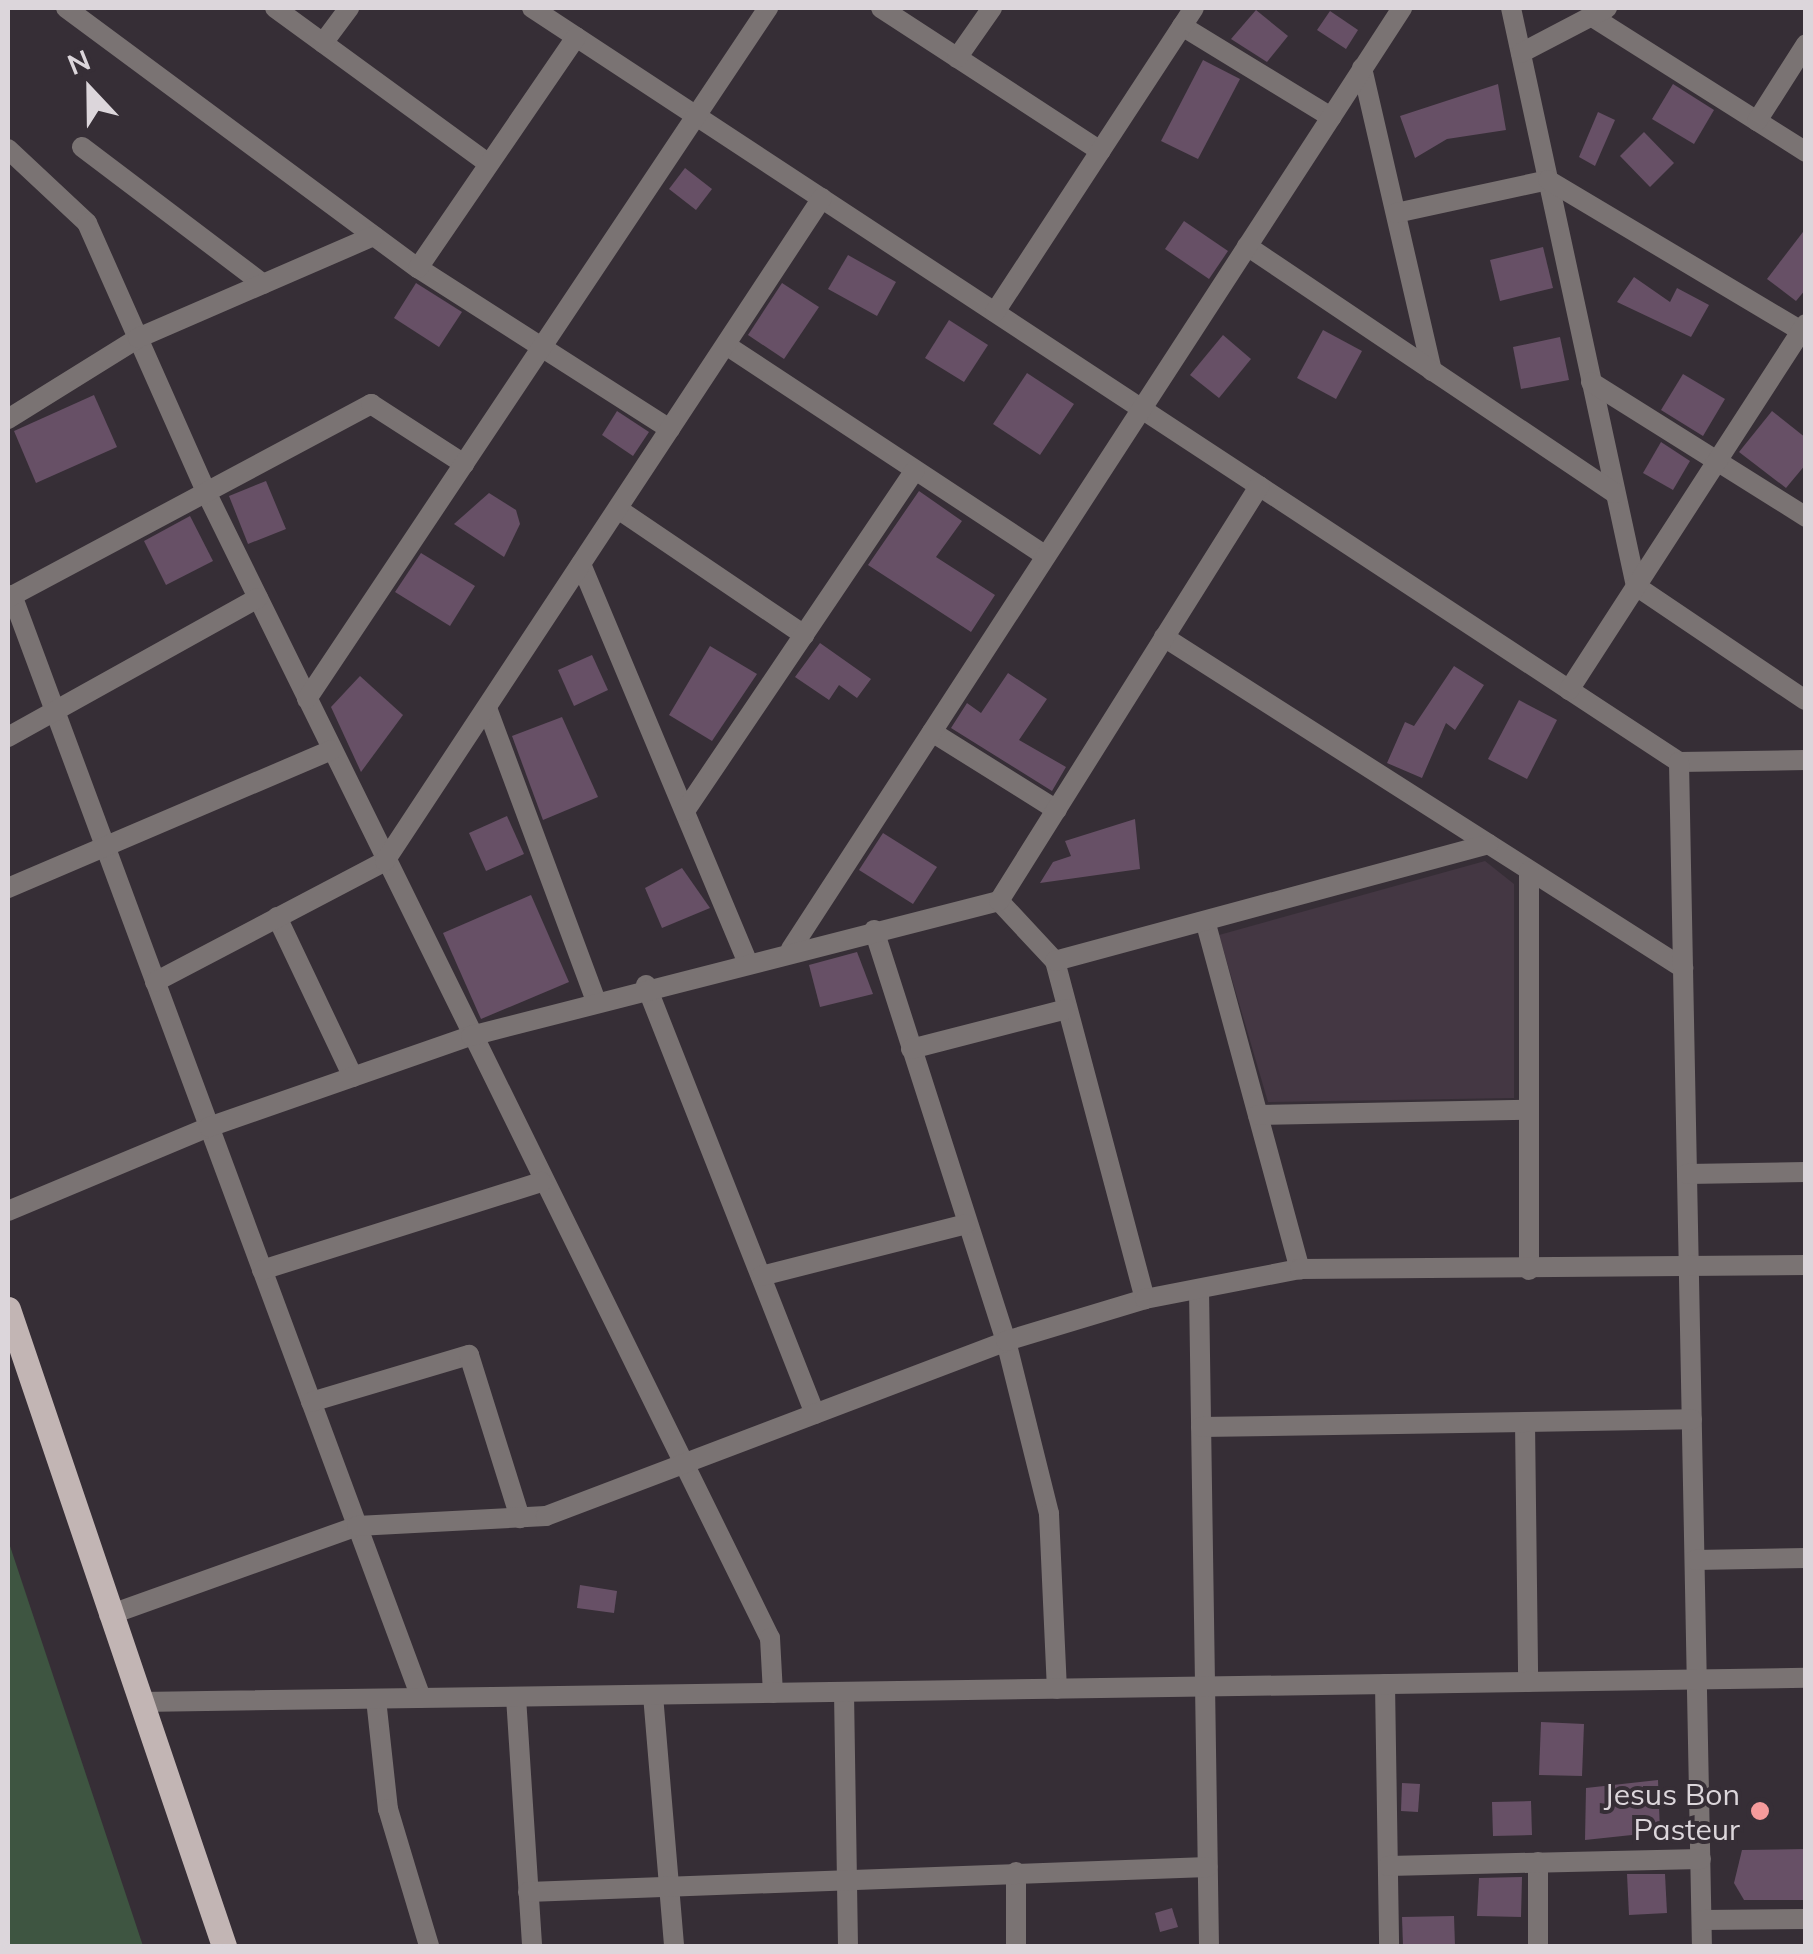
<!DOCTYPE html>
<html>
<head>
<meta charset="utf-8">
<style>
  body { margin:0 }
  #map { position:relative; width:1813px; height:1954px; overflow:hidden; background:#362e36; font-family:Mulish,sans-serif }
  div>[style] { position:absolute }
  [style*='--x'] { left:calc(var(--x)*1px); top:calc(var(--y)*1px); width:calc(var(--w)*1px); rotate:calc(var(--a)*1deg) }
  .built>* { inset:0; background:#443743 }
  .green>* { inset:0; background:#3e5541 }
  .building>* { inset:0; background:#675066 }
  .minor>* { height:20px; margin:-10px; padding:0 10px; transform-origin:10px; border-radius:10px; background:#7a7373 }
  .major>* { height:25px; margin:-12.5px; padding:0 12.5px; transform-origin:12.5px; border-radius:12.5px; background:#c2b5b4 }
  .dots>* { width:28px; height:28px; translate:-50% -50%; box-sizing:border-box; border:5px solid #362e36; border-radius:50% }
  span { translate:-50% -50%; white-space:nowrap; text-align:center; line-height:1.15; -webkit-text-stroke:8px #362e36; paint-order:stroke }
  .poi-label { font-size:30px; color:#dcd6db }
  .right { translate:-100% -50%; text-align:right }
  .frame { position:absolute; inset:0; border:10px solid #dcd6db; pointer-events:none }
  .north { position:absolute; left:40px; top:40px; width:100px; height:100px; -webkit-text-stroke:8px #362e36; paint-order:stroke; rotate:338deg; font-size:28px; font-weight:700; line-height:40px; text-align:center; color:#dcd6db }
  .north::after { content:''; display:block; margin:auto; width:35px; height:45px; background:#dcd6db; clip-path:polygon(50% 0,100% 100%,50% 72%,0 100%) }
</style>
</head>
<body>
<div id="map">
  <div class="built">
    <i style="clip-path:polygon(1485px 861px,1514px 884px,1514px 1098px,1268px 1102px,1219px 935px)"></i>
  </div>
  <div class="green">
    <i style="clip-path:polygon(8px 1540px,143px 1946px,8px 1946px)"></i>
  </div>
  <div class="building">
    <i style="clip-path:polygon(1256px 10px,1288px 36px,1267px 62px,1231px 39px)"></i>
    <i style="clip-path:polygon(1330px 11px,1358px 30px,1346px 49px,1317px 30px)"></i>
    <i style="clip-path:polygon(1203px 60px,1240px 79px,1198px 159px,1161px 141px)"></i>
    <i style="clip-path:polygon(1498px 84px,1506px 130px,1447px 139px,1415px 158px,1400px 116px)"></i>
    <i style="clip-path:polygon(1673px 84px,1714px 110px,1694px 144px,1652px 119px)"></i>
    <i style="clip-path:polygon(1598px 112px,1615px 120px,1595px 166px,1579px 157px)"></i>
    <i style="clip-path:polygon(1644px 132px,1674px 163px,1650px 187px,1620px 156px)"></i>
    <i style="clip-path:polygon(685px 168px,712px 189px,696px 210px,669px 189px)"></i>
    <i style="clip-path:polygon(1184px 221px,1228px 251px,1209px 279px,1165px 249px)"></i>
    <i style="clip-path:polygon(1806px 228px,1806px 289px,1796px 301px,1767px 279px)"></i>
    <i style="clip-path:polygon(1543px 247px,1553px 288px,1500px 301px,1490px 260px)"></i>
    <i style="clip-path:polygon(848px 255px,896px 282px,877px 316px,828px 289px)"></i>
    <i style="clip-path:polygon(1634px 277px,1670px 302px,1677px 288px,1709px 305px,1691px 337px,1617px 302px)"></i>
    <i style="clip-path:polygon(416px 283px,462px 312px,439px 347px,394px 318px)"></i>
    <i style="clip-path:polygon(782px 283px,819px 307px,784px 359px,748px 335px)"></i>
    <i style="clip-path:polygon(949px 320px,988px 345px,964px 382px,925px 358px)"></i>
    <i style="clip-path:polygon(1323px 330px,1362px 351px,1336px 399px,1297px 378px)"></i>
    <i style="clip-path:polygon(1223px 335px,1251px 359px,1219px 398px,1190px 375px)"></i>
    <i style="clip-path:polygon(1560px 337px,1569px 380px,1521px 389px,1513px 347px)"></i>
    <i style="clip-path:polygon(1027px 373px,1074px 404px,1040px 455px,993px 424px)"></i>
    <i style="clip-path:polygon(1683px 374px,1725px 399px,1703px 436px,1661px 410px)"></i>
    <i style="clip-path:polygon(94px 395px,117px 447px,36px 483px,14px 431px)"></i>
    <i style="clip-path:polygon(617px 411px,649px 432px,633px 456px,602px 435px)"></i>
    <i style="clip-path:polygon(1772px 411px,1806px 438px,1806px 464px,1786px 488px,1739px 452px)"></i>
    <i style="clip-path:polygon(1661px 442px,1690px 461px,1673px 490px,1643px 473px)"></i>
    <i style="clip-path:polygon(266px 481px,286px 529px,248px 544px,229px 496px)"></i>
    <i style="clip-path:polygon(919px 491px,962px 521px,936px 557px,995px 595px,971px 632px,868px 565px)"></i>
    <i style="clip-path:polygon(489px 493px,516px 510px,520px 524px,504px 557px,454px 524px)"></i>
    <i style="clip-path:polygon(190px 516px,213px 561px,166px 585px,144px 541px)"></i>
    <i style="clip-path:polygon(421px 553px,475px 586px,450px 626px,395px 592px)"></i>
    <i style="clip-path:polygon(820px 643px,871px 679px,857px 698px,839px 685px,829px 700px,795px 677px)"></i>
    <i style="clip-path:polygon(710px 646px,757px 674px,712px 741px,669px 715px)"></i>
    <i style="clip-path:polygon(592px 655px,608px 690px,574px 706px,558px 670px)"></i>
    <i style="clip-path:polygon(1454px 666px,1484px 685px,1455px 730px,1446px 723px,1422px 778px,1387px 763px,1405px 722px,1414px 726px)"></i>
    <i style="clip-path:polygon(1008px 673px,1047px 699px,1019px 740px,1066px 767px,1052px 791px,951px 728px,967px 703px,981px 713px)"></i>
    <i style="clip-path:polygon(360px 676px,403px 715px,361px 772px,331px 707px)"></i>
    <i style="clip-path:polygon(1519px 700px,1557px 720px,1527px 779px,1488px 759px)"></i>
    <i style="clip-path:polygon(562px 717px,598px 797px,543px 820px,512px 736px)"></i>
    <i style="clip-path:polygon(507px 816px,524px 854px,486px 871px,469px 833px)"></i>
    <i style="clip-path:polygon(1135px 819px,1140px 869px,1040px 883px,1053px 862px,1071px 856px,1065px 841px)"></i>
    <i style="clip-path:polygon(883px 833px,937px 867px,913px 904px,859px 870px)"></i>
    <i style="clip-path:polygon(682px 868px,710px 908px,662px 928px,645px 888px)"></i>
    <i style="clip-path:polygon(531px 895px,569px 982px,481px 1019px,443px 933px)"></i>
    <i style="clip-path:polygon(857px 952px,873px 994px,820px 1007px,809px 965px)"></i>
    <i style="clip-path:polygon(580px 1585px,617px 1591px,614px 1613px,577px 1608px)"></i>
    <i style="clip-path:polygon(1541px 1722px,1584px 1724px,1582px 1776px,1539px 1775px)"></i>
    <i style="clip-path:polygon(1658px 1780px,1660px 1832px,1585px 1840px,1586px 1788px)"></i>
    <i style="clip-path:polygon(1402px 1783px,1420px 1784px,1418px 1812px,1401px 1811px)"></i>
    <i style="clip-path:polygon(1531px 1801px,1532px 1835px,1493px 1836px,1492px 1802px)"></i>
    <i style="clip-path:polygon(1806px 1849px,1806px 1900px,1744px 1900px,1734px 1883px,1742px 1850px)"></i>
    <i style="clip-path:polygon(1627px 1874px,1665px 1874px,1667px 1913px,1629px 1915px)"></i>
    <i style="clip-path:polygon(1522px 1877px,1521px 1917px,1477px 1916px,1479px 1878px)"></i>
    <i style="clip-path:polygon(1172px 1908px,1178px 1927px,1160px 1932px,1155px 1913px)"></i>
    <i style="clip-path:polygon(1454px 1916px,1455px 1946px,1403px 1946px,1402px 1917px)"></i>
  </div>
  <div class="minor">
    <i style="--x:66;--y:8;--w:438;--a:36.5"></i>
    <i style="--x:418;--y:268;--w:299;--a:32.6"></i>
    <i style="--x:275;--y:8;--w:261;--a:36.1"></i>
    <i style="--x:532;--y:8;--w:1373;--a:33.32"></i>
    <i style="--x:1679;--y:762;--w:127;--a:-0.9"></i>
    <i style="--x:881;--y:8;--w:262;--a:33.1"></i>
    <i style="--x:1511;--y:8;--w:591;--a:77.8"></i>
    <i style="--x:1636;--y:586;--w:204;--a:34"></i>
    <i style="--x:1591;--y:16;--w:254;--a:32.3"></i>
    <i style="--x:1182;--y:26;--w:175;--a:31.4"></i>
    <i style="--x:323;--y:43;--w:44;--a:-53.4"></i>
    <i style="--x:1521;--y:53;--w:97;--a:-27.6"></i>
    <i style="--x:957;--y:58;--w:61;--a:-55"></i>
    <i style="--x:1362;--y:68;--w:311;--a:77"></i>
    <i style="--x:1757;--y:121;--w:91;--a:-57.5"></i>
    <i style="--x:82;--y:147;--w:227;--a:37.1"></i>
    <i style="--x:8;--y:149;--w:108;--a:43.1"></i>
    <i style="--x:87;--y:223;--w:294;--a:66.1"></i>
    <i style="--x:206;--y:492;--w:1277;--a:63.8"></i>
    <i style="--x:770;--y:1638;--w:55;--a:86.9"></i>
    <i style="--x:1396;--y:213;--w:156;--a:-12.2"></i>
    <i style="--x:1548;--y:180;--w:300;--a:30.8"></i>
    <i style="--x:1247;--y:246;--w:443;--a:33.9"></i>
    <i style="--x:418;--y:268;--w:280;--a:-55.6"></i>
    <i style="--x:995;--y:312;--w:363;--a:-56.8"></i>
    <i style="--x:726;--y:345;--w:383;--a:33.4"></i>
    <i style="--x:1591;--y:382;--w:254;--a:32.1"></i>
    <i style="--x:8;--y:419;--w:153;--a:-31.9"></i>
    <i style="--x:138;--y:338;--w:257;--a:-23.4"></i>
    <i style="--x:618;--y:509;--w:225;--a:34.1"></i>
    <i style="--x:581;--y:564;--w:428;--a:67.3"></i>
    <i style="--x:12;--y:595;--w:1176;--a:69.65"></i>
    <i style="--x:8;--y:598;--w:412;--a:-28.1"></i>
    <i style="--x:371;--y:404;--w:111;--a:32.8"></i>
    <i style="--x:1164;--y:637;--w:616;--a:32.53"></i>
    <i style="--x:1569;--y:690;--w:436;--a:-57.1"></i>
    <i style="--x:307;--y:699;--w:831;--a:-56.29"></i>
    <i style="--x:487;--y:708;--w:309;--a:69.6"></i>
    <i style="--x:932;--y:732;--w:147;--a:32"></i>
    <i style="--x:8;--y:737;--w:286;--a:-29.1"></i>
    <i style="--x:1679;--y:762;--w:1184;--a:88.89"></i>
    <i style="--x:685;--y:811;--w:411;--a:-56"></i>
    <i style="--x:8;--y:888;--w:351;--a:-23.1"></i>
    <i style="--x:999;--y:901;--w:82;--a:47"></i>
    <i style="--x:1055;--y:961;--w:350;--a:75.1"></i>
    <i style="--x:277;--y:917;--w:177;--a:64.6"></i>
    <i style="--x:1206;--y:924;--w:358;--a:74.8"></i>
    <i style="--x:874;--y:930;--w:432;--a:72.2"></i>
    <i style="--x:1006;--y:1341;--w:178;--a:76"></i>
    <i style="--x:1049;--y:1514;--w:175;--a:87.4"></i>
    <i style="--x:791;--y:949;--w:1122;--a:-57"></i>
    <i style="--x:1055;--y:961;--w:449;--a:-15.1"></i>
    <i style="--x:155;--y:982;--w:260;--a:-27.7"></i>
    <i style="--x:385;--y:861;--w:794;--a:-56.61"></i>
    <i style="--x:646;--y:985;--w:461;--a:68.5"></i>
    <i style="--x:911;--y:1049;--w:161;--a:-14.4"></i>
    <i style="--x:1258;--y:1115;--w:271;--a:-1.1"></i>
    <i style="--x:1687;--y:1174;--w:119;--a:-1"></i>
    <i style="--x:8;--y:1211;--w:218;--a:-22.7"></i>
    <i style="--x:209;--y:1127;--w:277;--a:-19.2"></i>
    <i style="--x:471;--y:1036;--w:545;--a:-14.34"></i>
    <i style="--x:999;--y:901;--w:490;--a:-57.9"></i>
    <i style="--x:262;--y:1270;--w:293;--a:-17.5"></i>
    <i style="--x:1529;--y:1270;--w:399;--a:-90"></i>
    <i style="--x:761;--y:1276;--w:211;--a:-14.2"></i>
    <i style="--x:1199;--y:1289;--w:657;--a:89.13"></i>
    <i style="--x:311;--y:1402;--w:165;--a:-16.6"></i>
    <i style="--x:469;--y:1355;--w:171;--a:72.6"></i>
    <i style="--x:1525;--y:1422;--w:260;--a:89.3"></i>
    <i style="--x:1201;--y:1427;--w:491;--a:-0.9"></i>
    <i style="--x:1695;--y:1560;--w:111;--a:-1"></i>
    <i style="--x:109;--y:1615;--w:263;--a:-19.7"></i>
    <i style="--x:357;--y:1526;--w:189;--a:-3"></i>
    <i style="--x:546;--y:1516;--w:492;--a:-20.8"></i>
    <i style="--x:1006;--y:1341;--w:145;--a:-16.8"></i>
    <i style="--x:1145;--y:1299;--w:158;--a:-11"></i>
    <i style="--x:1300;--y:1269;--w:506;--a:-0.45"></i>
    <i style="--x:1385;--y:1684;--w:262;--a:89.1"></i>
    <i style="--x:844;--y:1692;--w:254;--a:89.1"></i>
    <i style="--x:653;--y:1695;--w:252;--a:85.2"></i>
    <i style="--x:516;--y:1697;--w:250;--a:86.3"></i>
    <i style="--x:376;--y:1699;--w:111;--a:83.8"></i>
    <i style="--x:388;--y:1809;--w:143;--a:73.3"></i>
    <i style="--x:140;--y:1702;--w:1666;--a:-0.83"></i>
    <i style="--x:1538;--y:1862;--w:84;--a:90"></i>
    <i style="--x:1388;--y:1866;--w:313;--a:-1.3"></i>
    <i style="--x:1016;--y:1872;--w:74;--a:90"></i>
    <i style="--x:528;--y:1892;--w:680;--a:-2.11"></i>
    <i style="--x:1702;--y:1920;--w:104;--a:-0.6"></i>
  </div>
  <div class="major">
    <i style="--x:8;--y:1309;--w:673;--a:71.27"></i>
  </div>
  <div class="dots">
    <i style="left:1760px;top:1811px;background:#f59b9c"></i>
  </div>
  <div class="poi-label">
    <span class="right" style="left:1740px;top:1811px">Jesus Bon<br>Pasteur</span>
  </div>
  <div class="frame"></div>
  <div class="north">N</div>
</div>
</body>
</html>
